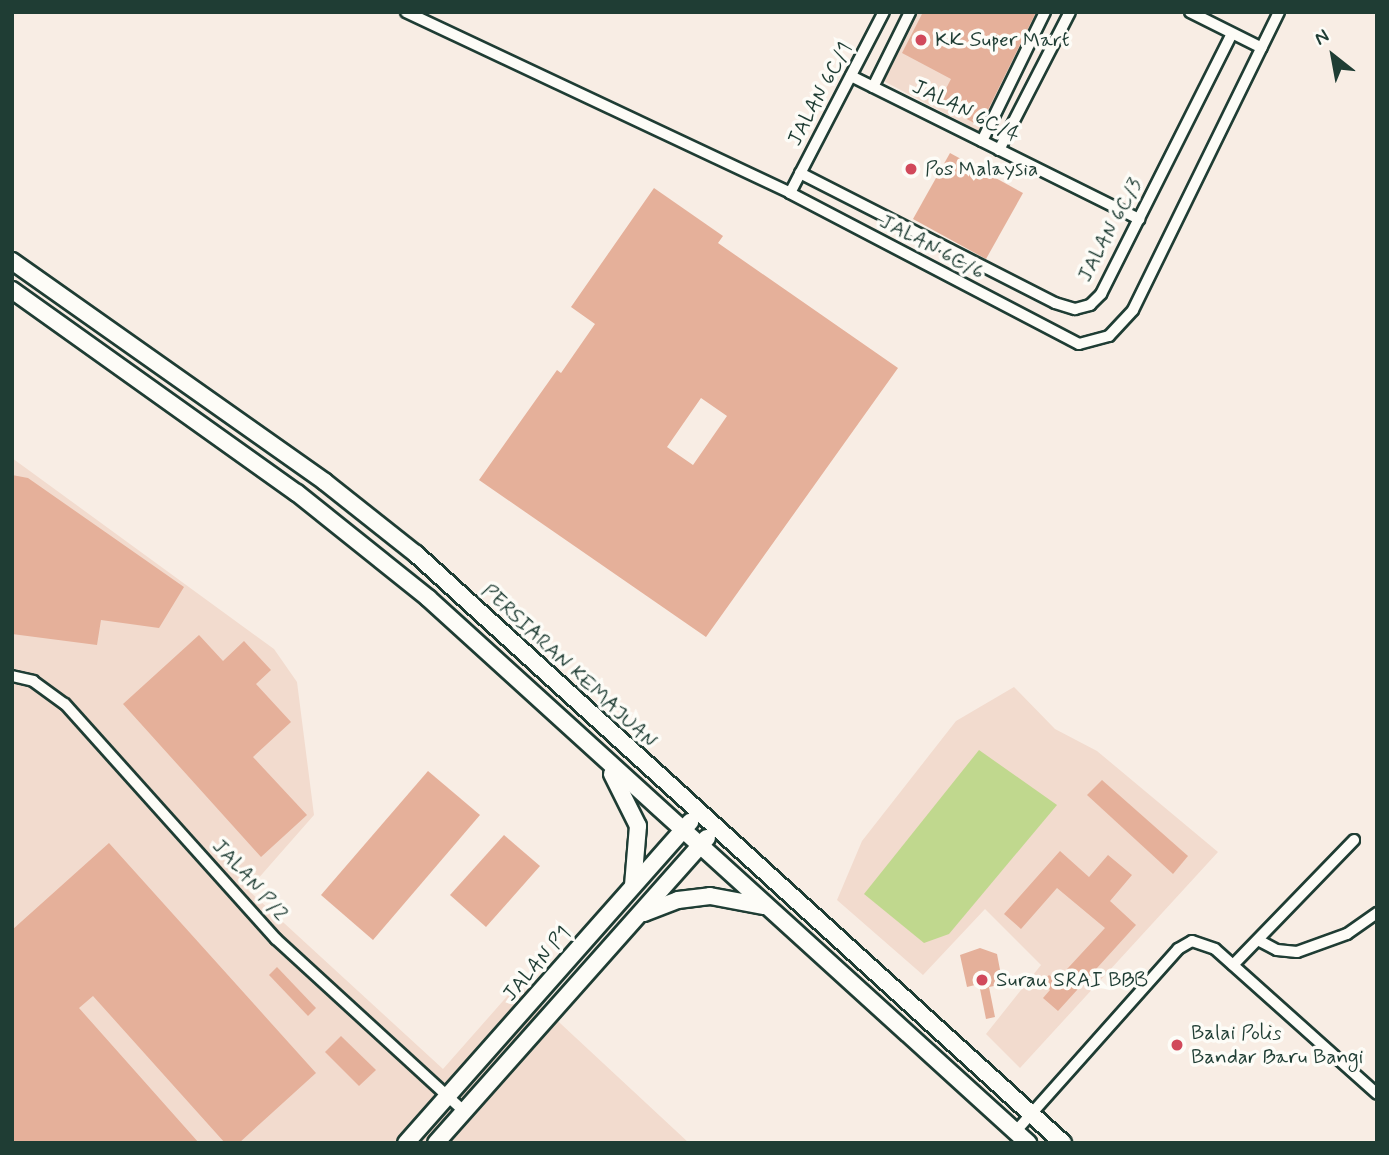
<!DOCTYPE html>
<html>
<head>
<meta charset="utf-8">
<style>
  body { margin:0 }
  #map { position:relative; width:1389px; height:1155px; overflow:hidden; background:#f8ede4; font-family:Mynerve,sans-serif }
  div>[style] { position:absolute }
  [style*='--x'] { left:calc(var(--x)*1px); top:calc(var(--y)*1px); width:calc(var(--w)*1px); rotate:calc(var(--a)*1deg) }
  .built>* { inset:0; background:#f2dbce }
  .green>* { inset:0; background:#c0d88e }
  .building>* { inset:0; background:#e5b09a }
  .roads { filter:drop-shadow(2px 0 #1f3d34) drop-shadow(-2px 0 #1f3d34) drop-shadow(0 2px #1f3d34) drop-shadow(0 -2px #1f3d34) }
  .street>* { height:10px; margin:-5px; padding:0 5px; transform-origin:5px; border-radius:5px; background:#fdfcf7 }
  .secondary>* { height:16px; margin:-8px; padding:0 8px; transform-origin:8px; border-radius:8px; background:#fdfcf7 }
  .dots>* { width:19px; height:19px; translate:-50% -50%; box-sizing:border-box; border:4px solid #fdfcf7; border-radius:50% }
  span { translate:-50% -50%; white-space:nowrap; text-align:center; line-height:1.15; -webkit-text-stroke:7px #fdfcf7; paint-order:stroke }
  .poi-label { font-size:21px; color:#1f3d34 }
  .left { translate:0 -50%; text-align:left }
  .street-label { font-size:21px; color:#1f3d34 }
  .frame { position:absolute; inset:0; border:14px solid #1f3d34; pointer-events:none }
  .north { position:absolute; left:1298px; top:21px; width:70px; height:70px; -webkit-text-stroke:5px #fdfcf7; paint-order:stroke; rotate:329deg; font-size:19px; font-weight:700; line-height:28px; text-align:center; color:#1f3d34 }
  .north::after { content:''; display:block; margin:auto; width:24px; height:32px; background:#1f3d34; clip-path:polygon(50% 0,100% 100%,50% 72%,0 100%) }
</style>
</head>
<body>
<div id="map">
  <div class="built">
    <i style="clip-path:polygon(910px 12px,1053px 12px,988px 136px,876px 77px)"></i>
    <i style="clip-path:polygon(12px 458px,274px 649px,297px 682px,314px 815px,248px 890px,443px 1069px,518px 984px,689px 1143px,12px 1143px)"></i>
    <i style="clip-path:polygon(1014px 687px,1055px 729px,1097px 751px,1218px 852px,1020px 1068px,986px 1034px,1041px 965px,985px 909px,923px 975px,837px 900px,862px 841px,956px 721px)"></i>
  </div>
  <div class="green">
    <i style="clip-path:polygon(979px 750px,1057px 805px,949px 934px,924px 943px,864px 894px)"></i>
  </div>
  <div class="building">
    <i style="clip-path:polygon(923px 12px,1036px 12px,980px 126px,938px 104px,951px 79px,902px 53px)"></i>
    <i style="clip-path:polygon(950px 153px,1023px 193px,986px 259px,913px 219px)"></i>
    <i style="clip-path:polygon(evenodd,654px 188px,723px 236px,718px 243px,898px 368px,706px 637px,479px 480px,557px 370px,561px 373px,595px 324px,571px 307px,654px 188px,701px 398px,727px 416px,693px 465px,667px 447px,701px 398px)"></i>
    <i style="clip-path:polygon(12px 475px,28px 478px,184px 587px,159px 628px,101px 620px,97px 645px,12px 634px)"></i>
    <i style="clip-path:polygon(199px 635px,223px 661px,244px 641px,271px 670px,256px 684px,291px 722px,253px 757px,307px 815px,261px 857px,123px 704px)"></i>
    <i style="clip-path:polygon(428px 771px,480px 815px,373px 940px,321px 895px)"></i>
    <i style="clip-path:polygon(1102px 780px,1188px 856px,1173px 874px,1087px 795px)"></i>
    <i style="clip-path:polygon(504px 835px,540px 866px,486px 927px,450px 895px)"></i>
    <i style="clip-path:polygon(109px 843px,316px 1073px,239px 1143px,225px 1143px,93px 996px,79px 1008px,199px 1143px,16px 1143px,12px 1139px,12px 930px)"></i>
    <i style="clip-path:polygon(1060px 851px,1089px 877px,1108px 855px,1132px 875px,1110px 901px,1136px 925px,1058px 1011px,1043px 998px,1050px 990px,1042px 982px,1049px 975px,1056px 981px,1105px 928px,1057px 888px,1021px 929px,1004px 914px)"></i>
    <i style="clip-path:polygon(980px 948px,997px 954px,1001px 975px,997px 976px,999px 985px,989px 987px,995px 1017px,986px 1019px,979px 984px,967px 987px,960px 955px)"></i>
    <i style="clip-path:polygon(277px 967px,316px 1008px,308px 1016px,269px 975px)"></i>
    <i style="clip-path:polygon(341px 1036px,376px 1070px,359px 1086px,325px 1052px)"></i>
  </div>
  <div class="roads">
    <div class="street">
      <i style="--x:406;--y:12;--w:425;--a:25.2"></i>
      <i style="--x:790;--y:193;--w:326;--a:27.6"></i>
      <i style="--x:1079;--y:344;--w:31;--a:-15"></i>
      <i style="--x:1109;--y:336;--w:35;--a:-47"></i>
      <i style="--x:1133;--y:310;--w:332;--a:-63.9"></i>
      <i style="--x:1190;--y:12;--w:80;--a:26.6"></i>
      <i style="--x:851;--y:76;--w:322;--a:26.4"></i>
      <i style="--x:873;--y:87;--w:84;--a:-63.7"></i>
      <i style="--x:982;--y:141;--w:144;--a:-64"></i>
      <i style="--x:999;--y:150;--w:155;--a:-62.8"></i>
      <i style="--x:800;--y:173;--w:286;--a:27"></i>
      <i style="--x:1055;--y:303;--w:21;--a:17"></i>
      <i style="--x:1075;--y:309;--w:16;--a:-15"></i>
      <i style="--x:1090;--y:305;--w:16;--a:-45"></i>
      <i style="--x:1101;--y:294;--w:291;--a:-63.3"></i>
      <i style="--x:790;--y:193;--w:204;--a:-62.6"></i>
      <i style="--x:12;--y:676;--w:22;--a:13"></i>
      <i style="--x:33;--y:681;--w:39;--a:36"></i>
      <i style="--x:65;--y:704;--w:316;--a:48.1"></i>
      <i style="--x:276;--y:939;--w:255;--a:42.5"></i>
      <i style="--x:1258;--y:940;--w:21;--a:28"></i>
      <i style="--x:1277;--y:950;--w:20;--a:6"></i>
      <i style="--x:1297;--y:952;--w:53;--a:-19.8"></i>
      <i style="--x:1347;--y:934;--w:37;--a:-35"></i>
      <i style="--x:1233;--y:965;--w:174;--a:-45.9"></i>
      <i style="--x:1016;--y:1131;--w:244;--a:-48.3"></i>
      <i style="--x:1178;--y:949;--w:16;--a:-30"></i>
      <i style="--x:1192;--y:941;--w:24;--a:19"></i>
      <i style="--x:1215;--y:949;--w:217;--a:41.8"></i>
    </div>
    <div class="secondary">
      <i style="--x:12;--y:261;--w:383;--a:35.2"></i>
      <i style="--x:325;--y:482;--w:116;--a:38.4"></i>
      <i style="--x:416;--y:554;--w:875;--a:42.31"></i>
      <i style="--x:12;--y:290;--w:350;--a:35.5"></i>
      <i style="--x:297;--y:493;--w:168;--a:38.7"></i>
      <i style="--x:428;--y:598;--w:811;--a:42.25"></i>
      <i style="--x:612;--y:774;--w:58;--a:63.4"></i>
      <i style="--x:638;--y:826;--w:59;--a:94.8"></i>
      <i style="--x:644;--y:913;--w:36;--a:-21"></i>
      <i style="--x:678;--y:900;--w:32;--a:-7"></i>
      <i style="--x:710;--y:896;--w:55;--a:10.5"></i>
      <i style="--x:406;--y:1143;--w:429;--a:-48.5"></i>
      <i style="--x:436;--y:1143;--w:408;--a:-48.4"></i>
    </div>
  </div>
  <div class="dots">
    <i style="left:921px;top:40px;background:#d1495b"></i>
    <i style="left:911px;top:169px;background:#d1495b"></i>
    <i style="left:982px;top:980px;background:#d1495b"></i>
    <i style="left:1177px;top:1045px;background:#d1495b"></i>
  </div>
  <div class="poi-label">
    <span class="left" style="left:935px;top:40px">KK Super Mart</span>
    <span class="left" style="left:925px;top:169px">Pos Malaysia</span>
    <span class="left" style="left:996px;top:980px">Surau SRAI BBB</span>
    <span class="left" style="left:1191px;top:1045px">Balai Polis<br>Bandar Baru Bangi</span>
  </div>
  <div class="street-label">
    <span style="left:820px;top:94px;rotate:-62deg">JALAN 6C/1</span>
    <span style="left:966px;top:111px;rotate:26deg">JALAN 6C/4</span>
    <span style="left:1110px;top:230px;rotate:-62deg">JALAN 6C/3</span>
    <span style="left:932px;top:247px;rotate:28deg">JALAN 6C/6</span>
    <span style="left:569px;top:666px;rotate:43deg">PERSIARAN KEMAJUAN</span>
    <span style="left:250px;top:880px;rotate:48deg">JALAN P/2</span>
    <span style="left:537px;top:964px;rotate:-49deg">JALAN P1</span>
  </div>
  <div class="frame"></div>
  <div class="north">N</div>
</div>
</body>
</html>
